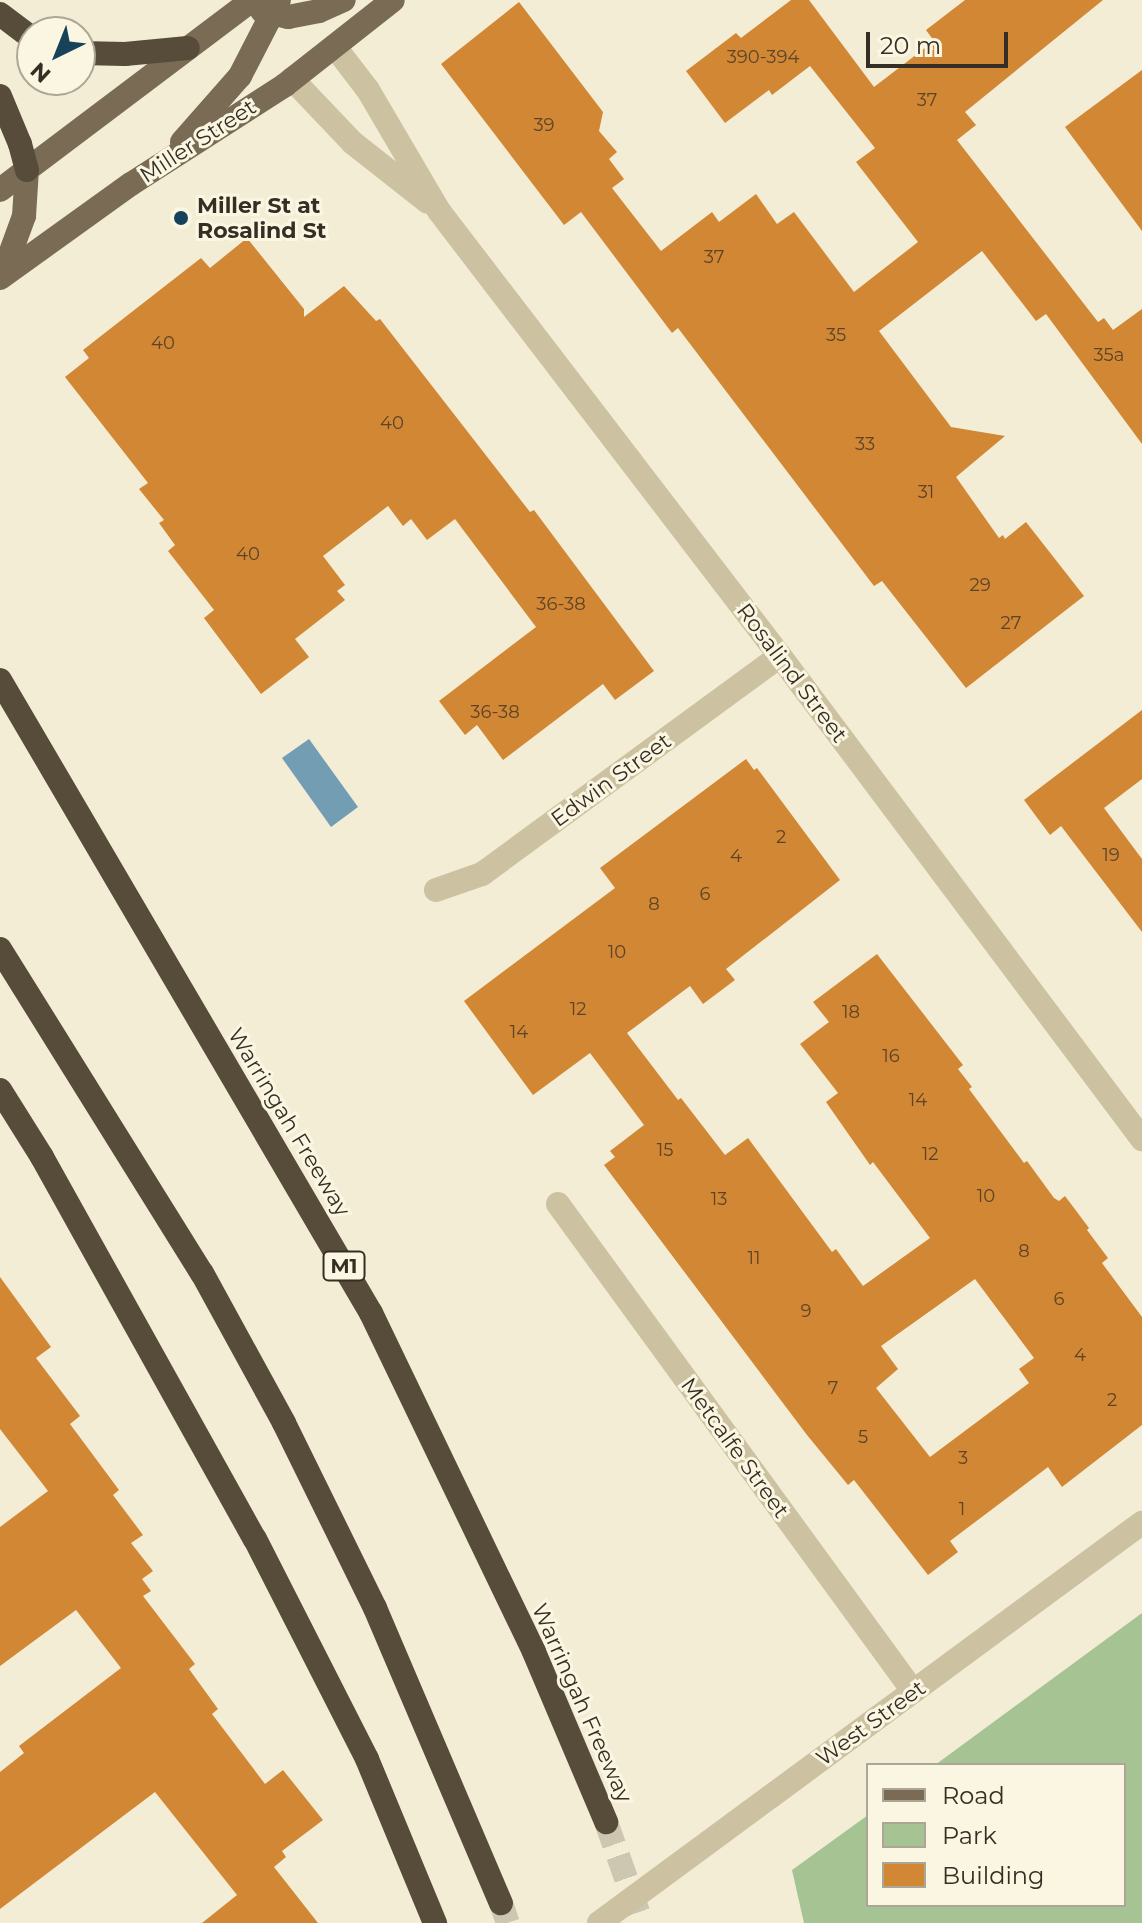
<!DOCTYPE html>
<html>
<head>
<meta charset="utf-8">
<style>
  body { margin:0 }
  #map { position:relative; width:1142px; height:1923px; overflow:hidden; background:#f3edd5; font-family:Montserrat,sans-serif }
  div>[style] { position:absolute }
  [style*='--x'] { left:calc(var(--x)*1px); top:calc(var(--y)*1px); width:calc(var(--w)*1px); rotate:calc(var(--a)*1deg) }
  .green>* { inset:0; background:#a6c394 }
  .water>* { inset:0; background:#729db3 }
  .building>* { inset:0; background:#d28734 }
  .highway-tunnel>* { height:24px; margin-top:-12px; transform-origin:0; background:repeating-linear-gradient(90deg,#cdc7b2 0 24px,transparent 0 36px) }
  .street>* { height:24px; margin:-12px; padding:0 12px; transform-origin:12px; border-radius:12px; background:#ccc1a0 }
  .primary>* { height:24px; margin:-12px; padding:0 12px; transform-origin:12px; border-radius:12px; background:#796b54 }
  .highway>* { height:24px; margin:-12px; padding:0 12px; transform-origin:12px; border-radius:12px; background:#574b3a }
  .street-bridge>* { height:24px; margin:-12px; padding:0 12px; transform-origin:12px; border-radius:12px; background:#ccc1a0 }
  .dots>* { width:22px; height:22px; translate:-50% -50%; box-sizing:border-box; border:4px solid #fbf6e2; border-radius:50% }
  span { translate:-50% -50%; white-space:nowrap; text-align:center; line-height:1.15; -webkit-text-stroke:6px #fbf6e2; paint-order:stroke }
  .number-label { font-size:18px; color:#5c4428 }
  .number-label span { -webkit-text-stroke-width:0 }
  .shield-label span { padding:2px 6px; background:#fbf6e2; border:2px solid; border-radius:6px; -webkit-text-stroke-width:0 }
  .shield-label { font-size:20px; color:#352e24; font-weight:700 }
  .street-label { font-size:22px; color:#352e24 }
  .poi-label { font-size:22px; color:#352e24; font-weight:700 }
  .left { translate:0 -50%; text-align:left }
  .legend { position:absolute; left:866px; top:1763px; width:260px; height:144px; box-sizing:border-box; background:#fbf6e2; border:2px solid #aca696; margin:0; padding:10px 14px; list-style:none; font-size:24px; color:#352e24 }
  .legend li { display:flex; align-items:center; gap:16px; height:40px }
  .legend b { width:40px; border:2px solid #aca696 }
  .north { position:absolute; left:16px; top:16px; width:80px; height:80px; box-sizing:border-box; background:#fbf6e2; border:2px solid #aca696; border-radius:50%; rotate:223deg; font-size:22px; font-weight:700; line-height:32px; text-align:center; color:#352e24 }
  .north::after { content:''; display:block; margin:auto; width:28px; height:36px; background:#16425a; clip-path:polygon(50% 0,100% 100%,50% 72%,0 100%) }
  .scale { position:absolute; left:866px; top:32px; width:142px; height:36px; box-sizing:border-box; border:4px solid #352e24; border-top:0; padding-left:10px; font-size:24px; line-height:28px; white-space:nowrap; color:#352e24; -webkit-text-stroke:6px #fbf6e2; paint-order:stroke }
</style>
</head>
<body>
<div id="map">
  <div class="green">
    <i style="clip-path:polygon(1142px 1613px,1142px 1923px,804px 1923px,792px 1870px,868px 1815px,868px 1905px,1124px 1905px,1124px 1765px,935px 1765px)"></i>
  </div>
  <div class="water">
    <i style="clip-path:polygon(309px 739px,358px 807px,331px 827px,282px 758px)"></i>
  </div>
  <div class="building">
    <i style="clip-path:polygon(791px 0,809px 0,874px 87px,934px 41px,926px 30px,965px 0,1103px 0,965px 112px,976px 125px,957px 140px,1098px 322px,1104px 318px,1113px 330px,1142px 309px,1142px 444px,1046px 314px,1036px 321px,982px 251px,879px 331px,951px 427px,1005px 436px,956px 477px,999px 538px,1003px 535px,1005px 539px,1026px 522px,1084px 596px,966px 688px,882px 581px,874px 586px,678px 328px,672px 333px,581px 212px,564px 225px,441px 64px,519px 2px,603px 112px,599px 131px,617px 152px,609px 159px,624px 179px,612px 188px,661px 251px,712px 212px,719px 222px,756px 194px,777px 224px,794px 212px,854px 292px,918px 242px,856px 162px,875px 148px,810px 66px,772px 95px,769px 90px,725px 123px,686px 71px,736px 33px,741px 38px)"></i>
    <i style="clip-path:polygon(1142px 70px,1142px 231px,1065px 127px)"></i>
    <i style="clip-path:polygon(247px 238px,304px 309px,304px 317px,344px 286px,376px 321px,380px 319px,530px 512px,534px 510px,654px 671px,615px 700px,603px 684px,503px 760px,477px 725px,465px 735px,439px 701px,536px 627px,455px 519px,427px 540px,411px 519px,403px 526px,388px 506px,323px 556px,345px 585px,337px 591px,345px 600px,295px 639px,309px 657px,261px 694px,204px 618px,214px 610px,168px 551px,175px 545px,159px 523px,164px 520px,139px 489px,148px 483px,65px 377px,89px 358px,83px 350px,201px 258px,210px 268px)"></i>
    <i style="clip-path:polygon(1142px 710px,1142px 779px,1104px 808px,1142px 859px,1142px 932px,1061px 826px,1050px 835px,1024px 800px)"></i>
    <i style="clip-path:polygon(evenodd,746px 759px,754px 770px,757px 768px,840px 880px,726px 969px,735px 980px,703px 1004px,690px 986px,627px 1033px,678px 1100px,681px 1098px,725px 1155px,748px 1138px,832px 1252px,836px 1249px,863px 1286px,930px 1238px,873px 1162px,870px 1165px,826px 1102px,838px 1093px,800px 1044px,829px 1022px,813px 1002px,877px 954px,963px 1065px,958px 1069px,972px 1087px,969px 1089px,1024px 1163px,1027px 1161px,1054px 1198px,1059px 1201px,1065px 1196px,1089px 1228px,1087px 1230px,1108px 1258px,1102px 1263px,1142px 1317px,1142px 1425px,1062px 1487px,1048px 1467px,950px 1541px,958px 1552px,928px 1575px,854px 1480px,848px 1485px,807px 1435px,604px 1165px,615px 1157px,610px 1151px,644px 1125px,590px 1053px,533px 1095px,464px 1001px,615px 888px,600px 868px,746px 759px,975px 1279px,1034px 1358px,1019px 1369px,1029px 1383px,930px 1457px,876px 1388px,898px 1369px,881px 1346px,975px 1279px)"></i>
    <i style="clip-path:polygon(0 1277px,51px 1347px,36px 1358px,80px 1416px,70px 1424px,119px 1490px,113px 1495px,143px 1535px,131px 1543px,153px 1571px,142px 1579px,151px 1591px,143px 1596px,195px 1664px,189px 1669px,218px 1709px,212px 1714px,265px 1784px,283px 1770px,323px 1820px,282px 1851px,286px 1857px,274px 1867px,318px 1923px,202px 1923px,237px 1895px,155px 1792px,0 1909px,0 1772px,24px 1753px,19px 1746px,121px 1668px,76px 1610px,0 1666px,0 1527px,48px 1491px,0 1429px)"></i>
  </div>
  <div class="highway-tunnel">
    <i style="--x:606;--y:1822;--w:107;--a:70.4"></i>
    <i style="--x:501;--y:1903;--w:21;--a:71"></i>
  </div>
  <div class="street">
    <i style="--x:335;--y:47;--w:54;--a:52.5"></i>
    <i style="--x:368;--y:90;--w:140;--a:59.6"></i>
    <i style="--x:439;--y:211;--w:561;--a:52.54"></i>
    <i style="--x:780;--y:656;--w:604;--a:53.15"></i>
    <i style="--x:292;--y:79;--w:88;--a:46.4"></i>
    <i style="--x:353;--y:143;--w:95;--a:38.2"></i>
    <i style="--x:436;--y:890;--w:49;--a:-19.2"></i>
    <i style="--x:482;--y:874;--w:369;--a:-36.2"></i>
    <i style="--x:558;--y:1204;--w:603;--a:53.91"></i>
    <i style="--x:770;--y:1797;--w:462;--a:-36.4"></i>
  </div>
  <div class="primary">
    <i style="--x:262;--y:11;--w:27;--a:13"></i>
    <i style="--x:288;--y:17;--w:32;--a:-11"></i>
    <i style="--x:319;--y:11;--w:27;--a:-24"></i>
    <i style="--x:182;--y:142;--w:88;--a:-48.7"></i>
    <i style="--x:240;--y:76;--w:85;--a:-62.8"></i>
    <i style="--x:0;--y:190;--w:316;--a:-37"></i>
    <i style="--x:0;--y:271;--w:17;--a:-57"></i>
    <i style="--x:9;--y:257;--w:44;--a:-69.9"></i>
    <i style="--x:24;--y:216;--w:46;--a:-86.3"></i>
    <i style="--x:0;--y:278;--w:161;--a:-35.7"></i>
    <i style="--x:131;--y:184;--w:183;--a:-32.7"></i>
    <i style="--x:285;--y:85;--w:137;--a:-38.2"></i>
  </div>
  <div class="highway">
    <i style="--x:0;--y:14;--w:40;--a:37"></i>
    <i style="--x:80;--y:53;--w:45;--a:1.3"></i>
    <i style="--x:125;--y:54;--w:63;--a:-5.4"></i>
    <i style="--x:0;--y:96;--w:52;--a:67.4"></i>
    <i style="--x:20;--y:144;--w:27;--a:75"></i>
    <i style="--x:0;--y:680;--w:734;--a:59.63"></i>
    <i style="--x:371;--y:1313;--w:376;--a:64.3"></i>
    <i style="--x:534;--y:1652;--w:185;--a:67"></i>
    <i style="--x:0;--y:949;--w:382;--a:58.1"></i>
    <i style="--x:202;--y:1273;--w:171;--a:61.3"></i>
    <i style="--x:284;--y:1423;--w:206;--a:63.8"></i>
    <i style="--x:375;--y:1608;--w:321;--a:66.9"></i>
    <i style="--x:0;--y:1090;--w:79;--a:57.9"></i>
    <i style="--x:42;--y:1157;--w:437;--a:60.9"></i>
    <i style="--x:255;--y:1539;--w:247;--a:63"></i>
    <i style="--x:367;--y:1759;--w:178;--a:67.5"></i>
  </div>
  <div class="street-bridge">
    <i style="--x:599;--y:1923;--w:212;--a:-36.4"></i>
  </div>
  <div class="dots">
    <i style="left:181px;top:218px;background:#16425a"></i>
  </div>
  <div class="number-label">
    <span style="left:763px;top:57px">390-394</span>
    <span style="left:927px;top:100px">37</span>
    <span style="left:544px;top:125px">39</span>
    <span style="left:714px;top:257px">37</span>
    <span style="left:836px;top:335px">35</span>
    <span style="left:163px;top:343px">40</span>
    <span style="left:1109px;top:355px">35a</span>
    <span style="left:392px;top:423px">40</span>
    <span style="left:865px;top:444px">33</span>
    <span style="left:926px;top:492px">31</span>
    <span style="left:248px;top:554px">40</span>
    <span style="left:980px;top:585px">29</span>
    <span style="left:561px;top:604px">36-38</span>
    <span style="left:1011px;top:623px">27</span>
    <span style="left:495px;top:712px">36-38</span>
    <span style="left:781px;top:837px">2</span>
    <span style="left:1111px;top:855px">19</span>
    <span style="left:736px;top:856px">4</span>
    <span style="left:705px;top:894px">6</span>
    <span style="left:654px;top:904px">8</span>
    <span style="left:617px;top:952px">10</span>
    <span style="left:578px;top:1009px">12</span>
    <span style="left:851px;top:1012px">18</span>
    <span style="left:519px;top:1032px">14</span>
    <span style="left:891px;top:1056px">16</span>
    <span style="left:918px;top:1100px">14</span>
    <span style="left:665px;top:1150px">15</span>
    <span style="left:930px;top:1154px">12</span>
    <span style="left:986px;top:1196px">10</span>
    <span style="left:719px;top:1199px">13</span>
    <span style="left:1024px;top:1251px">8</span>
    <span style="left:754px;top:1258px">11</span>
    <span style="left:1059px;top:1299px">6</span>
    <span style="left:806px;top:1311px">9</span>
    <span style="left:1080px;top:1355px">4</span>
    <span style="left:833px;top:1388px">7</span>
    <span style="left:1112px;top:1400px">2</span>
    <span style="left:863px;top:1437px">5</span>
    <span style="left:963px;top:1458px">3</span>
    <span style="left:962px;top:1509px">1</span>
  </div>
  <div class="shield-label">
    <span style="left:344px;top:1266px">M1</span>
  </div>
  <div class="street-label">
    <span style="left:198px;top:141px;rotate:-33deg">Miller Street</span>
    <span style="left:792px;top:673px;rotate:53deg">Rosalind Street</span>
    <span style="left:611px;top:780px;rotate:-36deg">Edwin Street</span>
    <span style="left:289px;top:1122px;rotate:59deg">Warringah Freeway</span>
    <span style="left:735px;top:1448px;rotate:54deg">Metcalfe Street</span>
    <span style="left:582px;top:1703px;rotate:66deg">Warringah Freeway</span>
    <span style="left:871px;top:1723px;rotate:-36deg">West Street</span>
  </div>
  <div class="poi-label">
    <span class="left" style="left:197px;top:218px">Miller St at<br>Rosalind St</span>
  </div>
  <ul class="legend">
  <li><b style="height:10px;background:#796b54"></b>Road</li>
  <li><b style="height:22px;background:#a6c394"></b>Park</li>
  <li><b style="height:22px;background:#d28734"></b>Building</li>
  </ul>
  <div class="north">N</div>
  <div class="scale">20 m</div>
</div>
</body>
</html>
